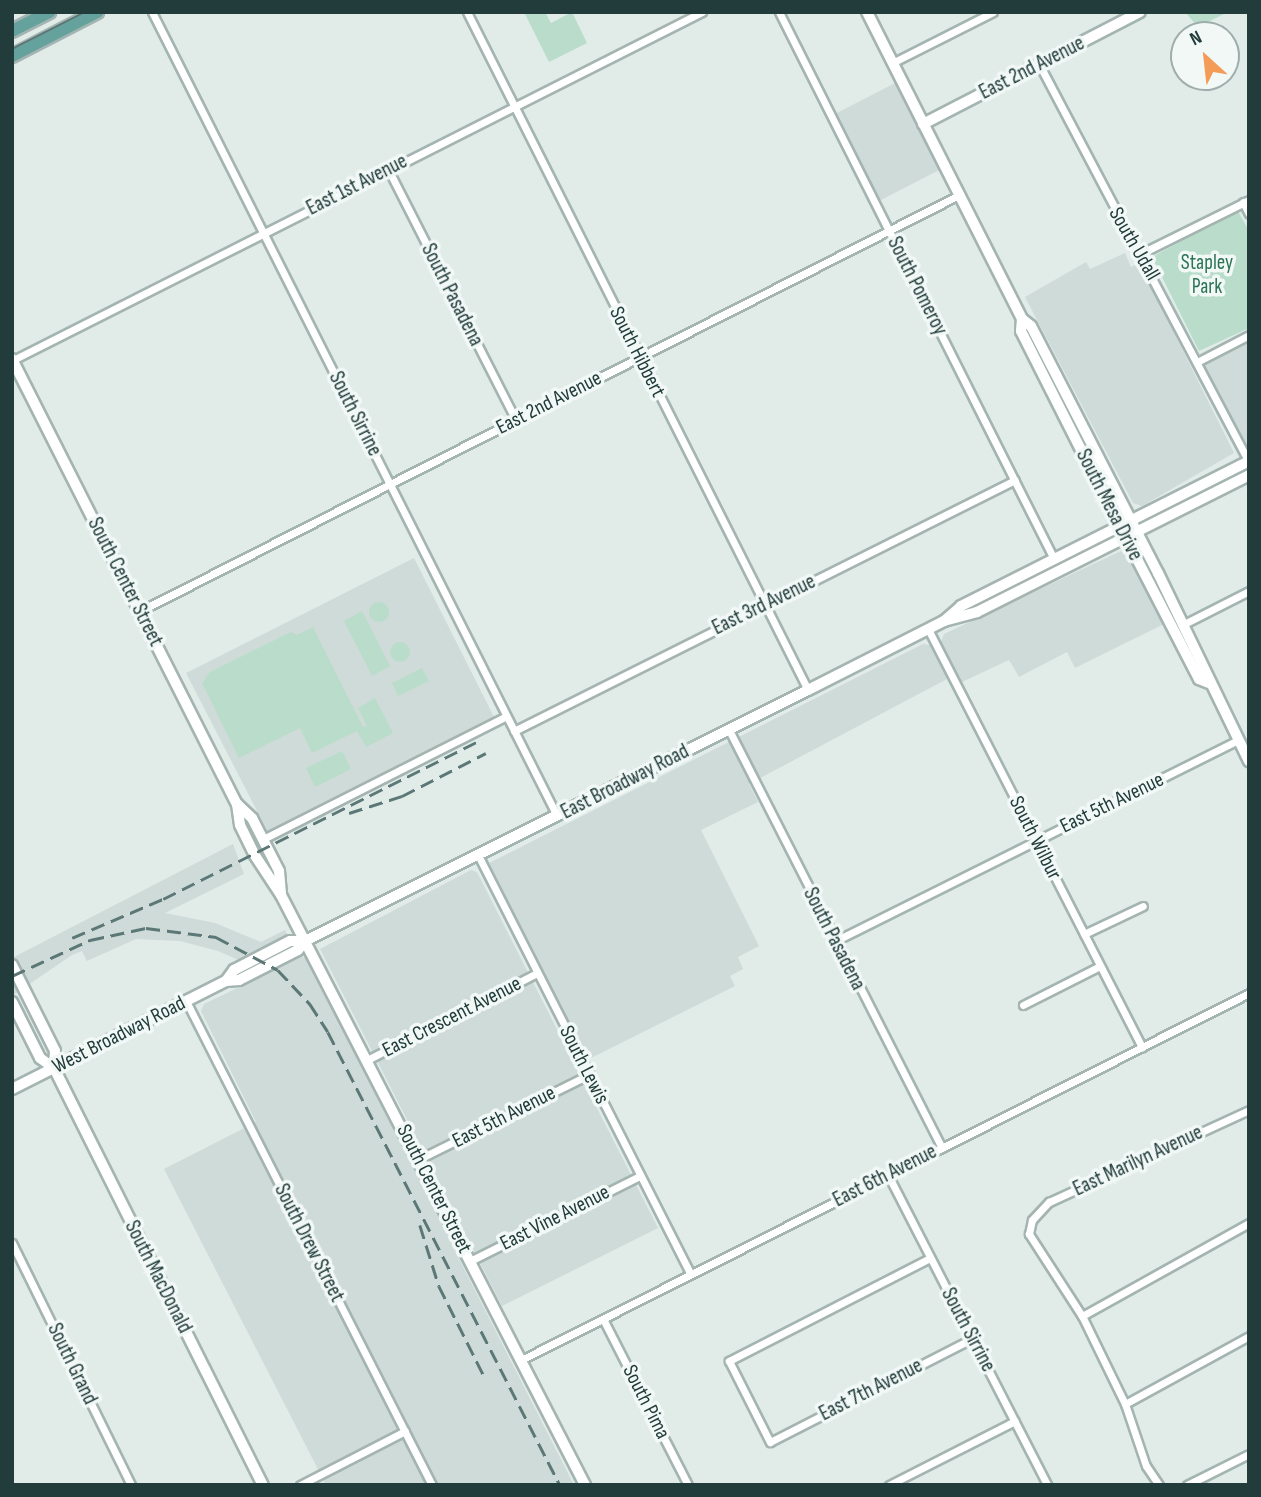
<!DOCTYPE html>
<html>
<head>
<meta charset="utf-8">
<style>
  body { margin:0 }
  #map { position:relative; width:1261px; height:1497px; overflow:hidden; background:#e1ece9; font-family:"Sofia Sans Condensed",sans-serif }
  div>[style] { position:absolute }
  [style*='--x'] { left:calc(var(--x)*1px); top:calc(var(--y)*1px); width:calc(var(--w)*1px); rotate:calc(var(--a)*1deg) }
  .built>* { inset:0; background:#cfdbd8 }
  .green>* { inset:0; background:#b9ddca }
  .round { border-radius:50% }
  .roads { filter:drop-shadow(2px 0 #a4b4b1) drop-shadow(-2px 0 #a4b4b1) drop-shadow(0 2px #a4b4b1) drop-shadow(0 -2px #a4b4b1) }
  .street>* { height:7px; margin:-3.5px; padding:0 3.5px; transform-origin:3.5px; border-radius:3.5px; background:#fff }
  .secondary>* { height:10px; margin:-5px; padding:0 5px; transform-origin:5px; border-radius:5px; background:#fff }
  .primary>* { height:12px; margin:-6px; padding:0 6px; transform-origin:6px; border-radius:6px; background:#65a29e }
  .tram>* { height:2px; margin:-1px; padding:0 1px; transform-origin:1px; border-radius:1px; background:#5b7876 }
  .rail>* { height:2.5px; margin-top:-1.25px; transform-origin:0; background:repeating-linear-gradient(90deg,#5b7876 0 14px,transparent 0 21px) }
  span { translate:-50% -50%; white-space:nowrap; text-align:center; line-height:1.15; -webkit-text-stroke:7px #f1f8f6; paint-order:stroke }
  .street-label { font-size:21px; color:#213c3a }
  .park-label { font-size:21px; color:#2b7455 }
  .frame { position:absolute; inset:0; border:14px solid #213c3a; pointer-events:none }
  .north { position:absolute; left:1170px; top:21px; width:70px; height:70px; box-sizing:border-box; background:#f1f8f6; border:2px solid #9eadab; border-radius:50%; rotate:333deg; font-size:19px; font-weight:700; line-height:28px; text-align:center; color:#213c3a }
  .north::after { content:''; display:block; margin:auto; width:24px; height:32px; background:#f39b57; clip-path:polygon(50% 0,100% 100%,50% 72%,0 100%) }
</style>
</head>
<body>
<div id="map">
  <div class="built">
    <i style="clip-path:polygon(901px 80px,945px 167px,875px 203px,831px 116px)"></i>
    <i style="clip-path:polygon(1125px 253px,1131px 267px,1139px 263px,1234px 453px,1142px 506px,1133px 503px,1025px 297px,1086px 262px,1090px 269px)"></i>
    <i style="clip-path:polygon(1249px 341px,1249px 452px,1204px 364px)"></i>
    <i style="clip-path:polygon(1121px 551px,1129px 556px,1164px 624px,1075px 668px,1067px 652px,1019px 677px,1009px 660px,962px 682px,941px 642px,944px 634px)"></i>
    <i style="clip-path:polygon(414px 558px,498px 725px,271px 838px,186px 673px)"></i>
    <i style="clip-path:polygon(923px 644px,930px 645px,947px 679px,749px 784px,758px 802px,701px 830px,759px 946px,738px 957px,743px 969px,730px 976px,735px 986px,587px 1060px,489px 863px)"></i>
    <i style="clip-path:polygon(233px 844px,244px 874px,165px 913px,215px 923px,261px 942px,285px 930px,298px 956px,306px 958px,574px 1485px,326px 1485px,164px 1169px,256px 1122px,201px 1011px,204px 1004px,262px 976px,254px 967px,218px 951px,180px 941px,136px 939px,87px 961px,82px 951px,72px 955px,12px 996px,12px 958px)"></i>
    <i style="clip-path:polygon(471px 870px,477px 872px,658px 1228px,502px 1306px,320px 949px)"></i>
  </div>
  <div class="green">
    <i style="clip-path:polygon(524px 12px,545px 12px,551px 23px,572px 12px,587px 43px,549px 62px)"></i>
    <i style="clip-path:polygon(1185px 12px,1228px 12px,1198px 27px)"></i>
    <i style="clip-path:polygon(1233px 213px,1239px 213px,1249px 231px,1249px 328px,1199px 351px,1152px 257px)"></i>
    <i class="round" style="left:369px;top:602px;width:20px;height:20px"></i>
    <i style="clip-path:polygon(362px 611px,390px 666px,372px 676px,344px 621px)"></i>
    <i style="clip-path:polygon(313px 627px,363px 727px,367px 726px,358px 708px,375px 698px,393px 733px,366px 747px,357px 731px,312px 753px,300px 728px,239px 758px,202px 683px,210px 672px,291px 632px,297px 635px)"></i>
    <i class="round" style="left:390px;top:642px;width:20px;height:20px"></i>
    <i style="clip-path:polygon(422px 668px,429px 681px,398px 696px,392px 683px)"></i>
    <i style="clip-path:polygon(342px 751px,351px 769px,315px 787px,306px 768px)"></i>
  </div>
  <div class="roads">
    <div class="street">
      <i style="--x:152;--y:12;--w:900;--a:63.26"></i>
      <i style="--x:467;--y:12;--w:759;--a:63.3"></i>
      <i style="--x:779;--y:12;--w:612;--a:63.31"></i>
      <i style="--x:892;--y:63;--w:113;--a:-26.8"></i>
      <i style="--x:1039;--y:64;--w:449;--a:62.2"></i>
      <i style="--x:388;--y:169;--w:282;--a:63"></i>
      <i style="--x:1243;--y:202;--w:13;--a:63"></i>
      <i style="--x:1142;--y:253;--w:119;--a:-26.4"></i>
      <i style="--x:13;--y:360;--w:772;--a:-26.8"></i>
      <i style="--x:1197;--y:362;--w:59;--a:-27.4"></i>
      <i style="--x:140;--y:611;--w:919;--a:-26.93"></i>
      <i style="--x:1184;--y:624;--w:73;--a:-26.9"></i>
      <i style="--x:928;--y:629;--w:470;--a:62.9"></i>
      <i style="--x:729;--y:730;--w:469;--a:63"></i>
      <i style="--x:514;--y:731;--w:560;--a:-26.61"></i>
      <i style="--x:263;--y:839;--w:272;--a:-26.8"></i>
      <i style="--x:478;--y:855;--w:470;--a:63.1"></i>
      <i style="--x:1084;--y:934;--w:65;--a:-25.4"></i>
      <i style="--x:835;--y:941;--w:450;--a:-26.5"></i>
      <i style="--x:186;--y:1001;--w:543;--a:63.06"></i>
      <i style="--x:1023;--y:1005;--w:86;--a:-26.9"></i>
      <i style="--x:367;--y:1060;--w:191;--a:-27.1"></i>
      <i style="--x:419;--y:1159;--w:189;--a:-26.4"></i>
      <i style="--x:888;--y:1175;--w:348;--a:62.8"></i>
      <i style="--x:12;--y:1243;--w:270;--a:63.8"></i>
      <i style="--x:930;--y:1258;--w:226;--a:152.9"></i>
      <i style="--x:729;--y:1361;--w:91;--a:63.2"></i>
      <i style="--x:770;--y:1442;--w:228;--a:-27.1"></i>
      <i style="--x:470;--y:1261;--w:190;--a:-26.6"></i>
      <i style="--x:1082;--y:1316;--w:191;--a:-29.1"></i>
      <i style="--x:603;--y:1319;--w:186;--a:62.9"></i>
      <i style="--x:521;--y:1360;--w:815;--a:-26.75"></i>
      <i style="--x:1125;--y:1404;--w:141;--a:-28.7"></i>
      <i style="--x:300;--y:1485;--w:118;--a:-27.2"></i>
      <i style="--x:889;--y:1485;--w:141;--a:-26.9"></i>
      <i style="--x:1159;--y:1485;--w:23;--a:-124"></i>
      <i style="--x:1146;--y:1466;--w:65;--a:-108.7"></i>
      <i style="--x:1125;--y:1404;--w:98;--a:-116"></i>
      <i style="--x:1082;--y:1316;--w:98;--a:-122.9"></i>
      <i style="--x:1029;--y:1234;--w:14;--a:-78"></i>
      <i style="--x:1032;--y:1220;--w:25;--a:-47"></i>
      <i style="--x:1049;--y:1202;--w:220;--a:-24.7"></i>
      <i style="--x:1187;--y:1485;--w:69;--a:-26.6"></i>
    </div>
    <div class="secondary">
      <i style="--x:867;--y:12;--w:344;--a:63.2"></i>
      <i style="--x:1022;--y:319;--w:11;--a:38"></i>
      <i style="--x:1031;--y:326;--w:278;--a:62.8"></i>
      <i style="--x:1158;--y:573;--w:209;--a:64.2"></i>
      <i style="--x:923;--y:124;--w:244;--a:-27.3"></i>
      <i style="--x:1022;--y:319;--w:12;--a:95"></i>
      <i style="--x:1021;--y:331;--w:184;--a:63.2"></i>
      <i style="--x:1104;--y:495;--w:207;--a:62.7"></i>
      <i style="--x:1199;--y:679;--w:11;--a:22"></i>
      <i style="--x:12;--y:359;--w:499;--a:63.2"></i>
      <i style="--x:237;--y:804;--w:21;--a:82"></i>
      <i style="--x:240;--y:825;--w:32;--a:64"></i>
      <i style="--x:254;--y:854;--w:49;--a:56.6"></i>
      <i style="--x:281;--y:895;--w:664;--a:62.74"></i>
      <i style="--x:944;--y:621;--w:34;--a:-15"></i>
      <i style="--x:977;--y:612;--w:305;--a:-26.7"></i>
      <i style="--x:237;--y:804;--w:21;--a:43"></i>
      <i style="--x:252;--y:818;--w:59;--a:63"></i>
      <i style="--x:279;--y:871;--w:24;--a:85"></i>
      <i style="--x:12;--y:965;--w:96;--a:63.4"></i>
      <i style="--x:55;--y:1051;--w:17;--a:93"></i>
      <i style="--x:226;--y:981;--w:14;--a:-54"></i>
      <i style="--x:234;--y:970;--w:63;--a:-27.4"></i>
      <i style="--x:290;--y:941;--w:15;--a:0"></i>
      <i style="--x:12;--y:1002;--w:63;--a:63.4"></i>
      <i style="--x:40;--y:1058;--w:17;--a:36"></i>
      <i style="--x:54;--y:1068;--w:466;--a:63.4"></i>
      <i style="--x:12;--y:1089;--w:240;--a:-26.8"></i>
      <i style="--x:226;--y:981;--w:13;--a:-4"></i>
      <i style="--x:239;--y:980;--w:66;--a:-27"></i>
      <i style="--x:298;--y:950;--w:11;--a:-52"></i>
      <i style="--x:305;--y:941;--w:562;--a:-26.52"></i>
      <i style="--x:808;--y:690;--w:153;--a:-26.9"></i>
      <i style="--x:944;--y:621;--w:23;--a:-41"></i>
      <i style="--x:961;--y:606;--w:322;--a:-26.7"></i>
    </div>
    <div class="primary">
      <i style="--x:12;--y:31;--w:42;--a:-27.2"></i>
      <i style="--x:12;--y:56;--w:96;--a:-27.4"></i>
    </div>
  </div>
  <div class="tram">
    <i style="--x:12;--y:49;--w:82;--a:-26.9"></i>
  </div>
  <div class="rail">
    <i style="--x:349;--y:813;--w:56;--a:-17.8"></i>
    <i style="--x:402;--y:796;--w:94;--a:-27.1"></i>
    <i style="--x:72;--y:938;--w:99;--a:-23.2"></i>
    <i style="--x:163;--y:899;--w:355;--a:-26.6"></i>
    <i style="--x:12;--y:976;--w:86;--a:-24.8"></i>
    <i style="--x:90;--y:940;--w:57;--a:-12.1"></i>
    <i style="--x:146;--y:928;--w:71;--a:7.3"></i>
    <i style="--x:216;--y:937;--w:70;--a:28"></i>
    <i style="--x:278;--y:970;--w:47;--a:46.7"></i>
    <i style="--x:310;--y:1004;--w:33;--a:57"></i>
    <i style="--x:328;--y:1032;--w:509;--a:62.88"></i>
    <i style="--x:420;--y:1225;--w:64;--a:72.7"></i>
    <i style="--x:439;--y:1286;--w:101;--a:63.4"></i>
  </div>
  <div class="street-label">
    <span style="left:1032px;top:68px;rotate:-27deg">East 2nd Avenue</span>
    <span style="left:357px;top:185px;rotate:-27deg">East 1st Avenue</span>
    <span style="left:1134px;top:244px;rotate:60deg">South Udall</span>
    <span style="left:917px;top:286px;rotate:63deg">South Pomeroy</span>
    <span style="left:452px;top:295px;rotate:63deg">South Pasadena</span>
    <span style="left:637px;top:352px;rotate:63deg">South Hibbert</span>
    <span style="left:549px;top:403px;rotate:-27deg">East 2nd Avenue</span>
    <span style="left:355px;top:414px;rotate:63deg">South Sirrine</span>
    <span style="left:1109px;top:505px;rotate:63deg">South Mesa Drive</span>
    <span style="left:125px;top:582px;rotate:63deg">South Center Street</span>
    <span style="left:764px;top:605px;rotate:-26deg">East 3rd Avenue</span>
    <span style="left:625px;top:782px;rotate:-27deg">East Broadway Road</span>
    <span style="left:1112px;top:803px;rotate:-26deg">East 5th Avenue</span>
    <span style="left:1035px;top:838px;rotate:63deg">South Wilbur</span>
    <span style="left:834px;top:939px;rotate:63deg">South Pasadena</span>
    <span style="left:452px;top:1017px;rotate:-27deg">East Crescent Avenue</span>
    <span style="left:119px;top:1035px;rotate:-27deg">West Broadway Road</span>
    <span style="left:584px;top:1065px;rotate:63deg">South Lewis</span>
    <span style="left:504px;top:1117px;rotate:-27deg">East 5th Avenue</span>
    <span style="left:1138px;top:1161px;rotate:-25deg">East Marilyn Avenue</span>
    <span style="left:885px;top:1176px;rotate:-27deg">East 6th Avenue</span>
    <span style="left:434px;top:1189px;rotate:63deg">South Center Street</span>
    <span style="left:555px;top:1218px;rotate:-27deg">East Vine Avenue</span>
    <span style="left:309px;top:1243px;rotate:63deg">South Drew Street</span>
    <span style="left:158px;top:1277px;rotate:63deg">South MacDonald</span>
    <span style="left:968px;top:1330px;rotate:62deg">South Sirrine</span>
    <span style="left:72px;top:1364px;rotate:64deg">South Grand</span>
    <span style="left:871px;top:1390px;rotate:-27deg">East 7th Avenue</span>
    <span style="left:646px;top:1402px;rotate:63deg">South Pima</span>
  </div>
  <div class="park-label">
    <span style="left:1207px;top:275px">Stapley<br>Park</span>
  </div>
  <div class="frame"></div>
  <div class="north">N</div>
</div>
</body>
</html>
